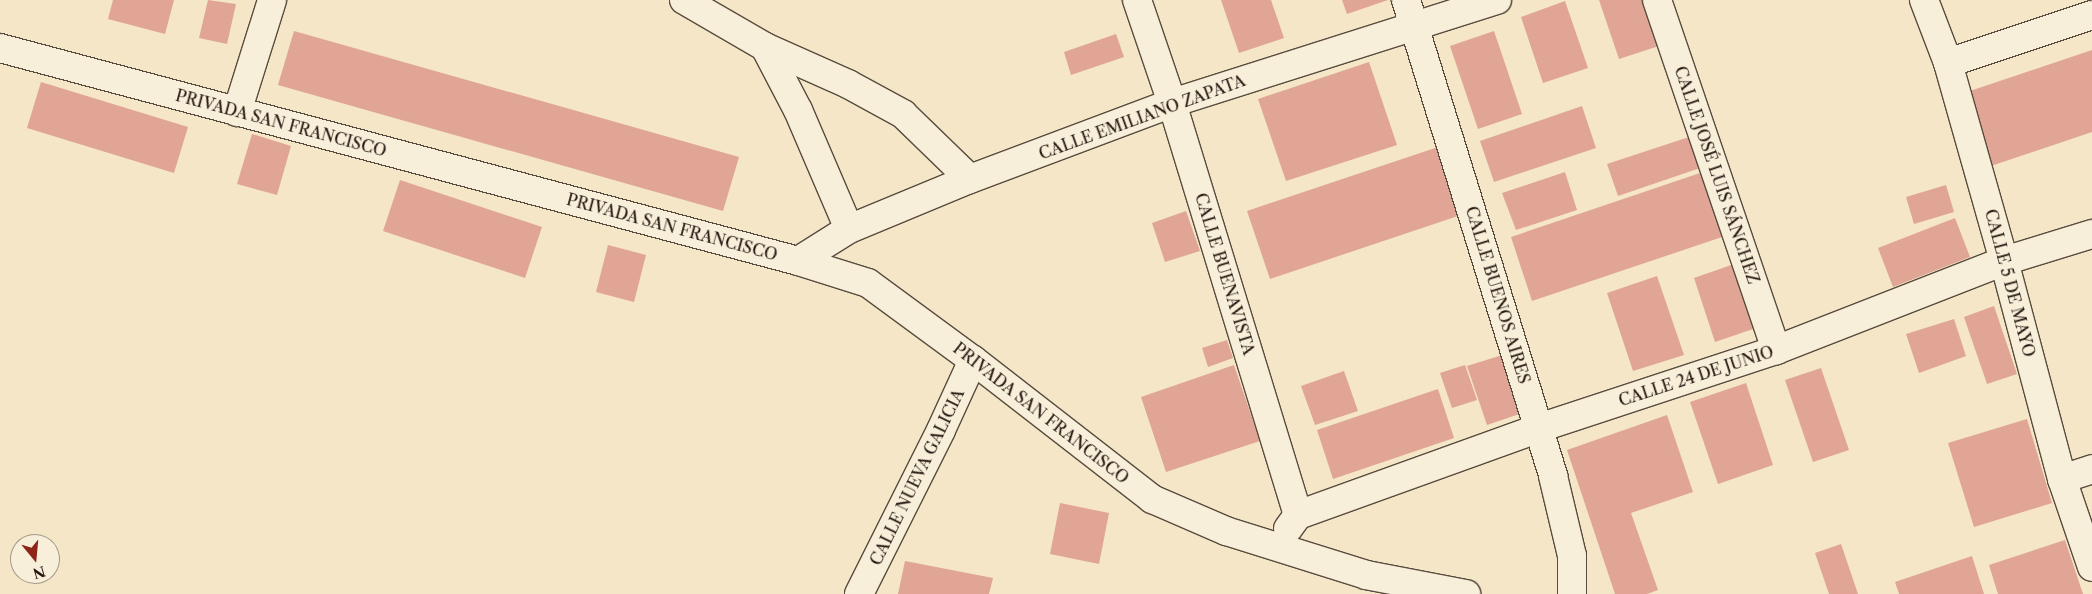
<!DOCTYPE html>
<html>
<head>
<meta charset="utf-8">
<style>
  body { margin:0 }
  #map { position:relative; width:2092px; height:594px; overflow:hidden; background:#f4e6c6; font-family:"Libre Caslon Text",serif }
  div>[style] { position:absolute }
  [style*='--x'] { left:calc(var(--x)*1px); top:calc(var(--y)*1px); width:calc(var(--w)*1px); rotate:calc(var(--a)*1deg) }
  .building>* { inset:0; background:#e0a594 }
  .roads { filter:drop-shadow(1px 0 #584c3e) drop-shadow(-1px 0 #584c3e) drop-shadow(0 1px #584c3e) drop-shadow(0 -1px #584c3e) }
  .street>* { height:28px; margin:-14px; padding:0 14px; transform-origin:14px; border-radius:14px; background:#f8efda }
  span { translate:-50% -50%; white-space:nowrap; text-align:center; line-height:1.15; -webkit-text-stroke:4px #f8efda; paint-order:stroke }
  .street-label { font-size:16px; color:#241811 }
  .north { position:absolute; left:10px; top:534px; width:50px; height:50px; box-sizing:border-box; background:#f8efda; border:1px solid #a3998a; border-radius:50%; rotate:163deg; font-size:14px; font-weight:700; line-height:20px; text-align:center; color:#241811 }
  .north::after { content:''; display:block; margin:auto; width:18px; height:22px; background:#8f2418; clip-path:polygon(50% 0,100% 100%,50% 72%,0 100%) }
</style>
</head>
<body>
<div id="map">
  <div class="building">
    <i style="clip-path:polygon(113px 0,174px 0,165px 34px,108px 19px)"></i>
    <i style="clip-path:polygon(208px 0,236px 4px,227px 44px,199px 38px)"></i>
    <i style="clip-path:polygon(1221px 0,1271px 0,1284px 38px,1239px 53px)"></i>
    <i style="clip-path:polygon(1342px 0,1388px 0,1347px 14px)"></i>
    <i style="clip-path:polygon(1599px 0,1647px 0,1662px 45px,1619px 59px)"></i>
    <i style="clip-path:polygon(1565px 1px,1588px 68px,1543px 83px,1521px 17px)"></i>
    <i style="clip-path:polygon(294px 31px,739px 157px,723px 211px,278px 85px)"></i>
    <i style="clip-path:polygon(1494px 31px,1522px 114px,1478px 129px,1450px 46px)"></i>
    <i style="clip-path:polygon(1116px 34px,1124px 57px,1071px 75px,1064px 52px)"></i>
    <i style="clip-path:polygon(2092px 50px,2092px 132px,1988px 167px,1964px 93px)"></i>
    <i style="clip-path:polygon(1369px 62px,1397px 145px,1286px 181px,1258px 99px)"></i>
    <i style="clip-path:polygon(41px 82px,188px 127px,174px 173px,27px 128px)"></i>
    <i style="clip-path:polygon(1582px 106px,1596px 148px,1494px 182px,1480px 141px)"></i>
    <i style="clip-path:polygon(252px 134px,291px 146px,277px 195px,237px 184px)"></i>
    <i style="clip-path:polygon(1692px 136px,1703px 167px,1618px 196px,1607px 164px)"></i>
    <i style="clip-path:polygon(1441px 146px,1464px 214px,1270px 279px,1247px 211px)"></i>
    <i style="clip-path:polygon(1706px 171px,1728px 235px,1532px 301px,1511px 237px)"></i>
    <i style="clip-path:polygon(1565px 172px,1577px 210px,1516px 230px,1502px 193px)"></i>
    <i style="clip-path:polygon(400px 180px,542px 227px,525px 278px,383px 231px)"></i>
    <i style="clip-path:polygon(1946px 185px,1954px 212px,1914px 224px,1906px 197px)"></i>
    <i style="clip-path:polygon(1186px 211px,1200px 251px,1165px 262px,1152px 223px)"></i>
    <i style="clip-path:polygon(1955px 218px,1970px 257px,1893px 287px,1878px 248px)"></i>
    <i style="clip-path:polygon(608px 245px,646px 255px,634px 302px,596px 292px)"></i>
    <i style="clip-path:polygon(1737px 263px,1759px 327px,1715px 342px,1694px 278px)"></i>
    <i style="clip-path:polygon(1657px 276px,1684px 355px,1633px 371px,1607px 293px)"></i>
    <i style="clip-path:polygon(1994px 306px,2017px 374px,1987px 384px,1964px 317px)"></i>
    <i style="clip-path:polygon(1954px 319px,1966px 356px,1919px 373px,1906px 334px)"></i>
    <i style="clip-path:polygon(1227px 340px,1233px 358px,1208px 367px,1202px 348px)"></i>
    <i style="clip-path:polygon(1512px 352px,1531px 410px,1487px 425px,1467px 366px)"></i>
    <i style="clip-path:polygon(1234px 365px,1260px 441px,1166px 472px,1141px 397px)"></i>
    <i style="clip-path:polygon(1465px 365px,1477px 400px,1452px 408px,1440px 373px)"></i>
    <i style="clip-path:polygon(1821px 368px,1849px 450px,1813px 462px,1785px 380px)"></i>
    <i style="clip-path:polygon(1344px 371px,1358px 411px,1315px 425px,1301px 386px)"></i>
    <i style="clip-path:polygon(1746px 383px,1773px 465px,1718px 484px,1690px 402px)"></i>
    <i style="clip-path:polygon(1438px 389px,1454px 438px,1333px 479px,1317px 430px)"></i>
    <i style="clip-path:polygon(1667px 415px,1693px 492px,1631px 513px,1658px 590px,1647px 594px,1615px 594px,1567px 450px)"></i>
    <i style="clip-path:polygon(2027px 419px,2052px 503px,1974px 527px,1948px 443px)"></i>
    <i style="clip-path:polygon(1060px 503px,1109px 513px,1099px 564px,1050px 554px)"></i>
    <i style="clip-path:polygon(2065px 540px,2083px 594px,1998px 594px,1989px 565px)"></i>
    <i style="clip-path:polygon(1841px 544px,1858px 594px,1829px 594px,1815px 553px)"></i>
    <i style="clip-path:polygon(1972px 556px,1984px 594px,1899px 594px,1895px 582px)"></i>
    <i style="clip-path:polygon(905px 561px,993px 578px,989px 594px,898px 594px)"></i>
  </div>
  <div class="roads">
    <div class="street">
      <i style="--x:684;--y:0;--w:94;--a:30.1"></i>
      <i style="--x:765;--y:47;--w:91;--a:24"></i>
      <i style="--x:848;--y:84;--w:63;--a:28.6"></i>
      <i style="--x:903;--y:114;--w:93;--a:44.1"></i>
      <i style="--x:1137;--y:0;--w:109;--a:71.2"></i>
      <i style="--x:1172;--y:103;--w:431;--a:73"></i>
      <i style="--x:1298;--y:515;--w:17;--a:126"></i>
      <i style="--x:1406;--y:0;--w:498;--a:72.8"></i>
      <i style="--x:1553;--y:476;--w:82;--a:76.6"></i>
      <i style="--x:1572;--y:556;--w:38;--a:90"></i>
      <i style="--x:1657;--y:0;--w:370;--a:71.2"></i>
      <i style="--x:1924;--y:0;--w:67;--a:69.1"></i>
      <i style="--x:1948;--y:63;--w:206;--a:74.2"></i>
      <i style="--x:2004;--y:261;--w:226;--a:75.1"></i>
      <i style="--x:2062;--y:479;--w:93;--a:71.2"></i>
      <i style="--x:765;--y:47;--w:71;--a:62.4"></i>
      <i style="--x:798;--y:110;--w:129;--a:66.8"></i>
      <i style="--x:0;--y:48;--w:826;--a:14.94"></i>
      <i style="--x:798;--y:261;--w:73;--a:17.4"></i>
      <i style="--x:868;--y:283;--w:130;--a:36.3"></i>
      <i style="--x:973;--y:360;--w:227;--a:37.8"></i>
      <i style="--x:1152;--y:499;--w:81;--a:23.4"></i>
      <i style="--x:1226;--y:531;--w:147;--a:17.4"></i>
      <i style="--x:1366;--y:575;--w:102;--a:10.8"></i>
      <i style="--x:1948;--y:63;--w:152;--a:-18.4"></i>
      <i style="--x:237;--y:112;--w:117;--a:-72.6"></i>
      <i style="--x:798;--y:261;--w:60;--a:-32.1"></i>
      <i style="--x:849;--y:229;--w:131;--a:-22.5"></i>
      <i style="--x:970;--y:179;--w:216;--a:-20.6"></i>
      <i style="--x:1172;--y:103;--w:341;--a:-17.6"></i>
      <i style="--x:2062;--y:479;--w:32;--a:-18"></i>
      <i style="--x:1298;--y:515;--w:256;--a:-19.8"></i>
      <i style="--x:1539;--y:428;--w:250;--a:-18.2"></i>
      <i style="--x:1776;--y:350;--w:245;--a:-21.3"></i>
      <i style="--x:2004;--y:261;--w:92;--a:-17.1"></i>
      <i style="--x:859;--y:594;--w:183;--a:-63.4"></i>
      <i style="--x:941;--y:430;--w:77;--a:-65.4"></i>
    </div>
  </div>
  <div class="street-label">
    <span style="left:1142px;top:117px;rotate:-20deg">CALLE EMILIANO ZAPATA</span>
    <span style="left:281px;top:123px;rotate:15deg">PRIVADA SAN FRANCISCO</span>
    <span style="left:1717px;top:175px;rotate:71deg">CALLE JOSÉ LUIS SÁNCHEZ</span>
    <span style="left:672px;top:227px;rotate:15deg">PRIVADA SAN FRANCISCO</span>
    <span style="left:1225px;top:274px;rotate:73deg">CALLE BUENAVISTA</span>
    <span style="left:2010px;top:283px;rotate:75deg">CALLE 5 DE MAYO</span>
    <span style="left:1498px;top:295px;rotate:73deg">CALLE BUENOS AIRES</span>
    <span style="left:1696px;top:376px;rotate:-18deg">CALLE 24 DE JUNIO</span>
    <span style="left:1041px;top:413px;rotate:38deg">PRIVADA SAN FRANCISCO</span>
    <span style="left:917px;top:477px;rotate:-64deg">CALLE NUEVA GALICIA</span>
  </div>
  <div class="north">N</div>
</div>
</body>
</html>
